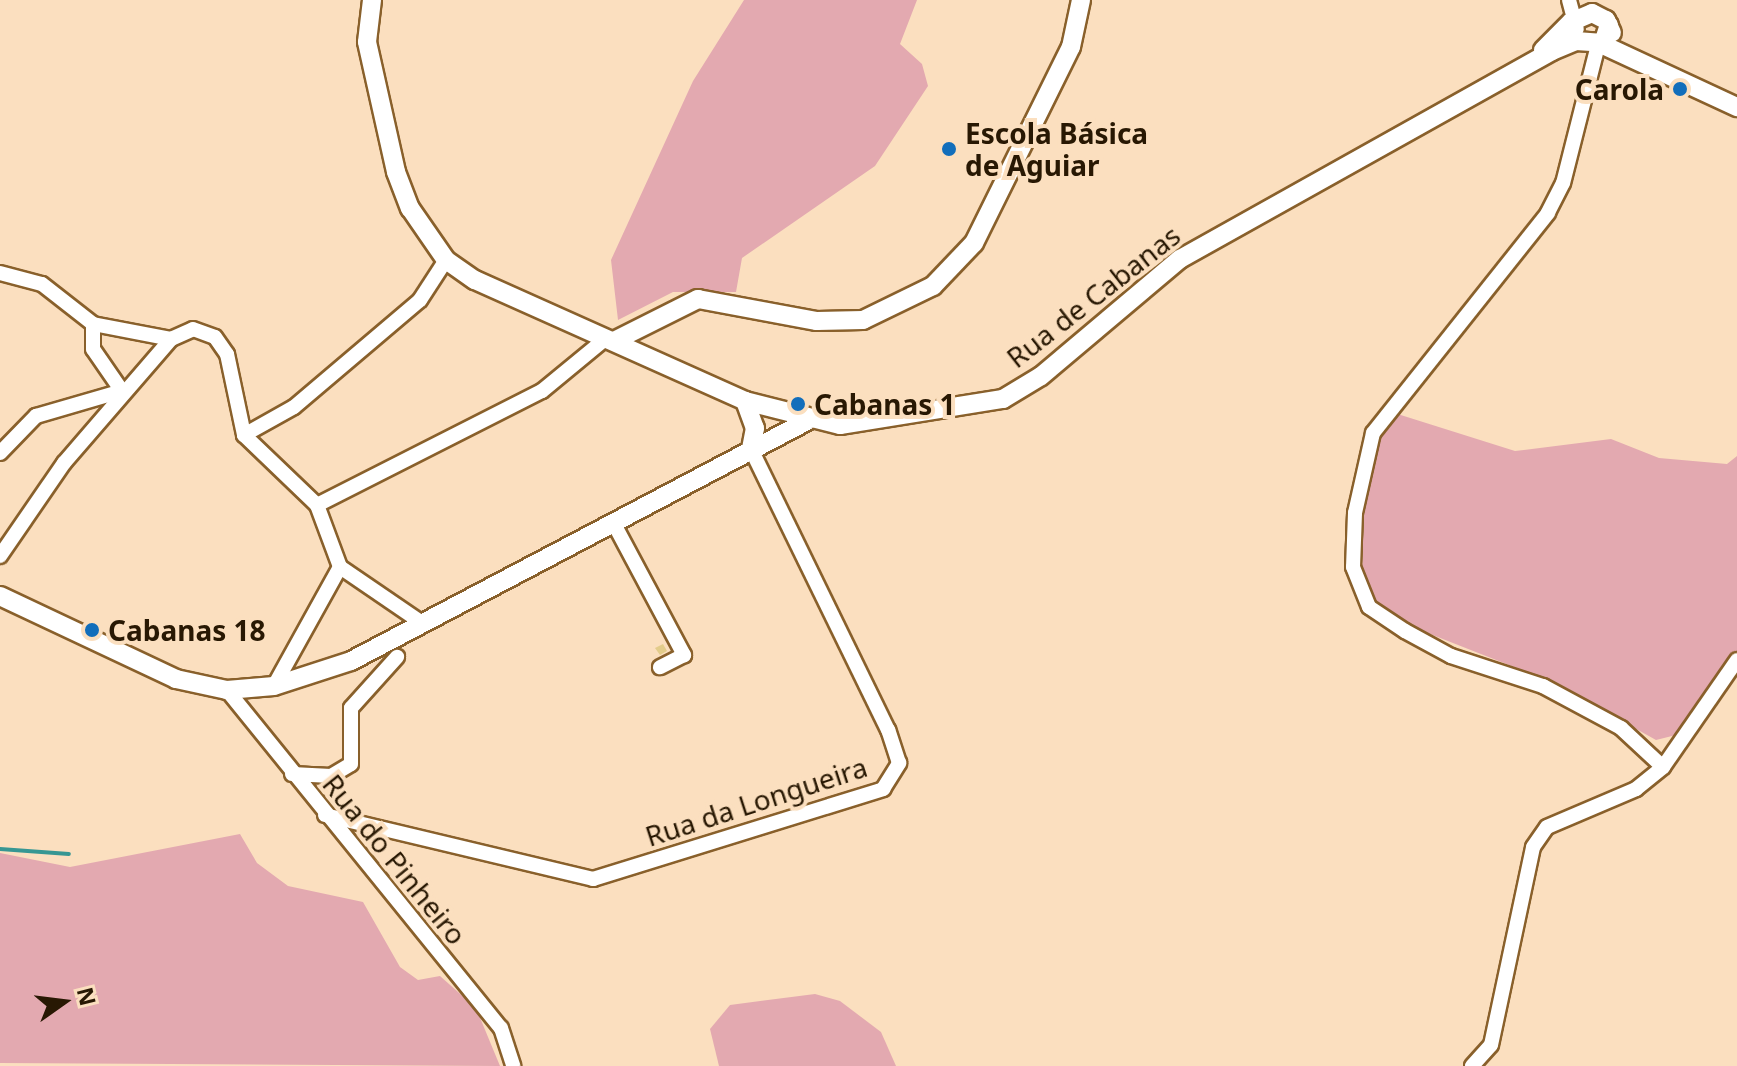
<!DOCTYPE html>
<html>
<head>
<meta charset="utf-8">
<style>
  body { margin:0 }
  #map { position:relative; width:1737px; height:1066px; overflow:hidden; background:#fbdfbf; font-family:"Noto Sans",sans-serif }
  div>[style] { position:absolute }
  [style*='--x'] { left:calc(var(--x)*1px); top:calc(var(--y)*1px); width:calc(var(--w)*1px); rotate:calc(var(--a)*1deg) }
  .green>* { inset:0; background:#e3a9b0 }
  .stream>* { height:4px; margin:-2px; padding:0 2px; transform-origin:2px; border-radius:2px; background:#379793 }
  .building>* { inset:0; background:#e3cc8b }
  .roads { filter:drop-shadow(2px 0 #89602b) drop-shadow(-2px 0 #89602b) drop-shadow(0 2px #89602b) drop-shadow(0 -2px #89602b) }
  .minor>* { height:14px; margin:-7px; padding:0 7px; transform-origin:7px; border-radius:7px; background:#fff }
  .tertiary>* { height:18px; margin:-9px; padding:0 9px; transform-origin:9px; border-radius:9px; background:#fff }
  .dots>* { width:22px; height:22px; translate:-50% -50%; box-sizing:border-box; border:4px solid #fbdfbf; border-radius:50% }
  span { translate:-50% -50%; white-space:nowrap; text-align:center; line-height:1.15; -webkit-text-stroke:8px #fbdfbf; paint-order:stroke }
  .poi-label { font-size:28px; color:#281803; font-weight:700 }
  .right { translate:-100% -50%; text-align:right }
  .left { translate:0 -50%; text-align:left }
  .street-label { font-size:28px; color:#281803 }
  .north { position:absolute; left:24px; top:962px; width:80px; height:80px; -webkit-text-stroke:6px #fbdfbf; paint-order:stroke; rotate:76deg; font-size:22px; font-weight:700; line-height:32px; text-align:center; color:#281803 }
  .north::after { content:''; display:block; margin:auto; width:28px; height:36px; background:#281803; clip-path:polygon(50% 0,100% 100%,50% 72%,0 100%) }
</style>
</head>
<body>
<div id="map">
  <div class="green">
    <i style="clip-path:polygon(744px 0,917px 0,900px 44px,922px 64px,928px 86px,875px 166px,742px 258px,736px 292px,673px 292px,618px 320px,611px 260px,693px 81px)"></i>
    <i style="clip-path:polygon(1388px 411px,1515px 451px,1611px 439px,1659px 458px,1727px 464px,1737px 456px,1737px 656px,1708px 687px,1684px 733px,1656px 740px,1552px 682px,1425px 632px,1374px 603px,1362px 574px,1364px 508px,1373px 427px)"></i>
    <i style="clip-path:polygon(240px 834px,257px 863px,288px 886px,363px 902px,400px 967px,418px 980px,440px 976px,476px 1008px,500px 1066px,0 1063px,0 853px,70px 867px)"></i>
    <i style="clip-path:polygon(815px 994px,840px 1001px,881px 1032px,896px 1066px,719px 1066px,710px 1029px,730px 1005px)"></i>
  </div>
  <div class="stream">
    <i style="--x:0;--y:849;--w:69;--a:4.1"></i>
  </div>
  <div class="building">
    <i style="clip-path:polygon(663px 644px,667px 651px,660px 655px,655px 648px)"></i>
  </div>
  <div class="roads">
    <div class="minor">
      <i style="--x:1569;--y:0;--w:30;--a:75"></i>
      <i style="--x:1598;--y:45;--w:142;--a:104.2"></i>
      <i style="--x:1563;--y:183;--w:34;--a:117"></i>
      <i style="--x:1548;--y:213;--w:281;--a:128.5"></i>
      <i style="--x:1373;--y:433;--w:82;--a:102.7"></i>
      <i style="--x:1355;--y:513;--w:54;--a:92.1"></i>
      <i style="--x:1353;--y:567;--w:43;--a:68.2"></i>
      <i style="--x:1369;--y:607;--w:43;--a:33.7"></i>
      <i style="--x:1405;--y:631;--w:52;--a:28.5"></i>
      <i style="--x:1451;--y:656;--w:97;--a:18.1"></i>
      <i style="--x:1543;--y:686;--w:89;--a:28.3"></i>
      <i style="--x:1621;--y:728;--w:57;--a:42.9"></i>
      <i style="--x:0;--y:273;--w:43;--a:14.7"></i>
      <i style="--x:42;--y:284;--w:65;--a:38.1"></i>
      <i style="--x:93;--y:324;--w:79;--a:10.9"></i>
      <i style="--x:93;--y:324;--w:25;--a:90"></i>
      <i style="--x:93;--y:349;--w:51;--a:55.4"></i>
      <i style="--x:244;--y:435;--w:57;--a:-29.2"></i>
      <i style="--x:294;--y:407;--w:165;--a:-40.3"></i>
      <i style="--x:420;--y:300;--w:48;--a:-57"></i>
      <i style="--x:0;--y:453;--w:52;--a:-45.8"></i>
      <i style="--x:36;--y:416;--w:90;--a:-16.2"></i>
      <i style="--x:317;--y:505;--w:252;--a:-26.9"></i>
      <i style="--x:542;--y:391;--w:82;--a:-39.5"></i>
      <i style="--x:613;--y:522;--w:151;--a:61.9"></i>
      <i style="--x:684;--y:655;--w:27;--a:153"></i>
      <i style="--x:0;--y:556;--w:113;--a:-55.5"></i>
      <i style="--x:64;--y:463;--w:164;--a:-49.2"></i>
      <i style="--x:171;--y:339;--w:24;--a:-24"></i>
      <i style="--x:193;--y:329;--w:23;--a:20"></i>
      <i style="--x:215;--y:337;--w:21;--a:55"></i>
      <i style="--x:227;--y:354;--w:83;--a:78.1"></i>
      <i style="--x:244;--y:435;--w:101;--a:43.8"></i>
      <i style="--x:317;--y:505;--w:66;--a:69.6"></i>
      <i style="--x:340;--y:567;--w:136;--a:119"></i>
      <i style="--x:340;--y:567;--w:99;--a:34.3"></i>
      <i style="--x:227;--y:690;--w:435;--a:51"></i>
      <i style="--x:501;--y:1028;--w:40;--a:72"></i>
      <i style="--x:292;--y:774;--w:39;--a:3"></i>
      <i style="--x:331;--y:776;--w:23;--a:-31"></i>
      <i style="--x:351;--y:764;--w:56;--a:-90"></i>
      <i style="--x:351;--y:708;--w:69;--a:-48"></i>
      <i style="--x:325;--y:815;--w:276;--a:13.4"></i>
      <i style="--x:593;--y:879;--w:304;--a:-17.2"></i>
      <i style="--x:883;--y:789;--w:31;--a:-58"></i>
      <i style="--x:899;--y:763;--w:35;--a:-108"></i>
      <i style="--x:888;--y:730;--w:313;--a:-116"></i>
      <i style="--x:1472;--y:1066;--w:28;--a:-48"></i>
      <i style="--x:1491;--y:1045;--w:202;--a:-78"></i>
      <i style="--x:1533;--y:847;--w:24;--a:-55"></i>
      <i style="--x:1547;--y:827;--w:97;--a:-23.1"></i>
      <i style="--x:1636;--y:789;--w:35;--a:-39"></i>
      <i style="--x:1663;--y:767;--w:130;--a:-55.3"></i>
    </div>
    <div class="tertiary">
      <i style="--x:372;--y:0;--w:42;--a:96.8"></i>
      <i style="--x:367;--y:42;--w:133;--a:77.4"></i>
      <i style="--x:396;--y:172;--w:39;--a:69"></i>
      <i style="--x:410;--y:208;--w:63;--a:55.3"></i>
      <i style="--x:446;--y:260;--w:35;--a:35"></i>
      <i style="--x:475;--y:280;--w:296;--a:24.1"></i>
      <i style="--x:745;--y:401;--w:98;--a:14.2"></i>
      <i style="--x:840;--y:425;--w:165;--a:-9.1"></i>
      <i style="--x:1003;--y:399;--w:44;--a:-31.2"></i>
      <i style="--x:1041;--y:376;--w:182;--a:-40.1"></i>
      <i style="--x:1180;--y:259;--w:426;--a:-29.2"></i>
      <i style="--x:1552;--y:51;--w:26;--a:-23"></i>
      <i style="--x:1576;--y:41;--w:27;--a:4"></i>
      <i style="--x:1603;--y:43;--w:19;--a:-72"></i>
      <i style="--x:1601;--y:44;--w:150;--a:24.9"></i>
      <i style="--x:1543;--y:50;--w:40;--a:-45"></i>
      <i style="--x:1571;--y:22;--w:23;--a:-23"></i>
      <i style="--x:1592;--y:13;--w:16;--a:27"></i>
      <i style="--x:1606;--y:20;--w:14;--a:65"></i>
      <i style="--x:614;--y:341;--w:94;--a:-26.6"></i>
      <i style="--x:698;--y:299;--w:121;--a:10.5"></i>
      <i style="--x:817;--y:321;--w:46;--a:-1.2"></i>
      <i style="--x:863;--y:320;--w:78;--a:-25.9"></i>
      <i style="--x:933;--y:286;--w:59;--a:-46.4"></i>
      <i style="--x:974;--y:243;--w:219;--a:-63.7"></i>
      <i style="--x:1071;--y:47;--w:48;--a:-78"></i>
      <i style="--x:745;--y:401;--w:29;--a:70"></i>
      <i style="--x:755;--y:428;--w:21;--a:101"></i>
      <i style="--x:0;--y:596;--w:195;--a:25.2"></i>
      <i style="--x:176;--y:679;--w:52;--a:12.2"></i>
      <i style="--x:227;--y:690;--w:47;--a:-4.9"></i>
      <i style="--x:274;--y:686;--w:81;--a:-18"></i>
      <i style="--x:351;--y:661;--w:515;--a:-27.76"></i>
    </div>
  </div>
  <div class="dots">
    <i style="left:1680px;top:89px;background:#126ebb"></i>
    <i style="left:949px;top:149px;background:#126ebb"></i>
    <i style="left:798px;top:404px;background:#126ebb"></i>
    <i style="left:92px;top:630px;background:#126ebb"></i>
  </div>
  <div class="poi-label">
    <span class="right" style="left:1664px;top:89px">Carola</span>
    <span class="left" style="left:965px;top:149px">Escola Básica<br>de Aguiar</span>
    <span class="left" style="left:814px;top:404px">Cabanas 1</span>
    <span class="left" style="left:108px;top:630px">Cabanas 18</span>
  </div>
  <div class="street-label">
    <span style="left:1093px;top:296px;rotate:-38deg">Rua de Cabanas</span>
    <span style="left:756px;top:801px;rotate:-18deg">Rua da Longueira</span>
    <span style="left:395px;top:859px;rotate:51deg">Rua do Pinheiro</span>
  </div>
  <div class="north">N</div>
</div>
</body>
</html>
